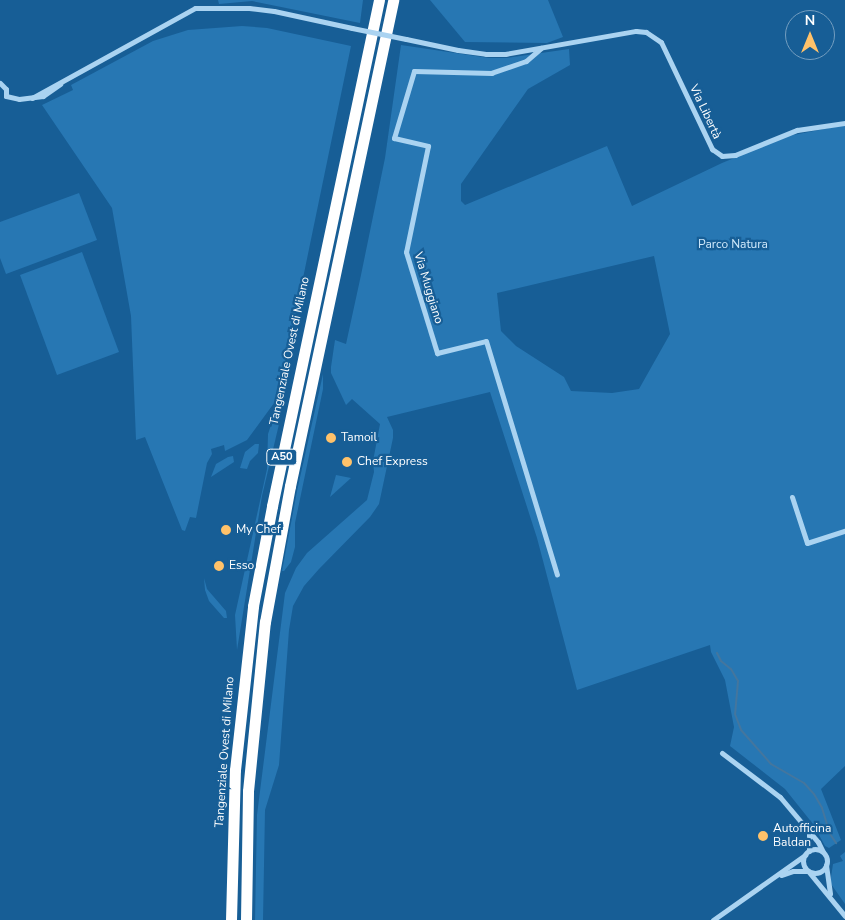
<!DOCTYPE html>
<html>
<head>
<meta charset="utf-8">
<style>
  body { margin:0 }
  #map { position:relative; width:845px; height:920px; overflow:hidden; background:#175e96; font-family:"Nunito Sans",sans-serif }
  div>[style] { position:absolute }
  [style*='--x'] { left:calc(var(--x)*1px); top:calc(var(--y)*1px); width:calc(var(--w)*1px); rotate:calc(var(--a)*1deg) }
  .green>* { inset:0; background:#2777b3 }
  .stream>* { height:2px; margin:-1px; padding:0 1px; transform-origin:1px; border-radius:1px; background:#44769e }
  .minor>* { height:5px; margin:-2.5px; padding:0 2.5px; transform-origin:2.5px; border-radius:2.5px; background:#aad3f1 }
  .minor>.ring { margin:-2.5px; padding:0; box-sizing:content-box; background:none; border:5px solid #aad3f1; border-radius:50% }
  .motorway>* { height:11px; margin:-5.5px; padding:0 5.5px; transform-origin:5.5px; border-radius:5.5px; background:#fff }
  .minor-bridge>* { height:5px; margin:-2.5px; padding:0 2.5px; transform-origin:2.5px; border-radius:2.5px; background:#aad3f1 }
  .dots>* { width:14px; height:14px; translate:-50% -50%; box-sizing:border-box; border:2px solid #175e96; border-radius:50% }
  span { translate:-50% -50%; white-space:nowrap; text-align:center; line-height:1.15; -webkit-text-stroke:4.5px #175e96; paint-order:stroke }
  .shield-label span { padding:1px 4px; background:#175e96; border:1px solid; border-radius:4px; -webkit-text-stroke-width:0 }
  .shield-label { font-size:11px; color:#fff; font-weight:700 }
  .street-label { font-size:12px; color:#fff }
  .park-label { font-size:12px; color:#d1eafc }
  .poi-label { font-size:12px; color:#fff }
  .left { translate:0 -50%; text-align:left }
  .north { position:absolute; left:785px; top:10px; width:50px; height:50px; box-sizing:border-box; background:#175e96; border:1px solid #749ec0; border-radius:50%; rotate:0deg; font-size:14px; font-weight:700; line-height:20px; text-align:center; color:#fff }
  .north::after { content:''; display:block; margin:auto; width:18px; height:22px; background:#ffc26a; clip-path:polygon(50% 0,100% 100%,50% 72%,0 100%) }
</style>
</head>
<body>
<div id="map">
  <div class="green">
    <i style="clip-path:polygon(218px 0,363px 0,360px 23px,252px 1px,219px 4px)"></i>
    <i style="clip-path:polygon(430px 0,548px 0,563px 37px,547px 43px,465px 42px)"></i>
    <i style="clip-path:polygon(242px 26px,267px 28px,351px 46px,284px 370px,282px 383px,284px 384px,277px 399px,247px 440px,225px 451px,224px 445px,211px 449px,212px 454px,207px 463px,196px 518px,190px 517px,185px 531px,182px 530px,145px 437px,136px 440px,131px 316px,112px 208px,42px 105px,73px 90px,71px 85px,153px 41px,188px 30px)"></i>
    <i style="clip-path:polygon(evenodd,401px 45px,489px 58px,507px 58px,569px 49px,570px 65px,528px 89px,461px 184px,461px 201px,465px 205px,607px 146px,632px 206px,722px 163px,788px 136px,845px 125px,845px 766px,821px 789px,841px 840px,829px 848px,825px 846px,813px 824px,785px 789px,730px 746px,734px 727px,725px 680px,711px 652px,710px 645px,577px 690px,537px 538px,490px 392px,387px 417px,393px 430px,393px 438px,379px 504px,370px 517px,319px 569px,304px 586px,293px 606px,289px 630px,279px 765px,265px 810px,263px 920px,255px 920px,257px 815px,285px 593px,296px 568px,307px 553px,367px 500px,374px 472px,373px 461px,380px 424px,352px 399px,346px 405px,331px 373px,331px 367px,335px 340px,346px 344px,361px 275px,385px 158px,401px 45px,654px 256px,670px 334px,639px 389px,612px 393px,571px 391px,564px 377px,516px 346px,501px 331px,497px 293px,654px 256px)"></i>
    <i style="clip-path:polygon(79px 193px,97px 240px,6px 274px,0 258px,0 222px)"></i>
    <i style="clip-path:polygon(82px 252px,119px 352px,57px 375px,20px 275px)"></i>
    <i style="clip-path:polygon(323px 374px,323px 389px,295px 523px,295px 547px,291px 562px,284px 571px,282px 571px,297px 491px)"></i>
    <i style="clip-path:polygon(281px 402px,284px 403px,262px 496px,237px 650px,235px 615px,267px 469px,268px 434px,273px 419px)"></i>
    <i style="clip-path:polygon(255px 444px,259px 444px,258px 453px,250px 461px,247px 469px,240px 468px,245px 452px)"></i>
    <i style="clip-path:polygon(228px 457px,233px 456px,234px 462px,211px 477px,216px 464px)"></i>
    <i style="clip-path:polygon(336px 475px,351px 478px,330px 497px)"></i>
    <i style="clip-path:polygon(204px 578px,207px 589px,226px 611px,227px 618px,224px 618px,209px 601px,205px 590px)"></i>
    <i style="clip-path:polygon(845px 852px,845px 904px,831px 884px,831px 877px,833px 864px,843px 861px,840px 856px)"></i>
  </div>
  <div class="stream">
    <i style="--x:717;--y:653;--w:9;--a:63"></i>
    <i style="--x:721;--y:661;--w:13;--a:39"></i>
    <i style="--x:731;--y:669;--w:14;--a:60"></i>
    <i style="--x:738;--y:681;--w:33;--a:95"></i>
    <i style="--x:735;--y:714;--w:17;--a:69"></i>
    <i style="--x:741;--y:730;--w:45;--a:48.6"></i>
    <i style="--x:771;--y:764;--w:38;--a:30"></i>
    <i style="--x:804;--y:783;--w:15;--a:48"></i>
    <i style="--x:814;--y:794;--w:16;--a:60"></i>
    <i style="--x:822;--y:808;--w:27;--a:73"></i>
    <i style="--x:830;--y:834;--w:11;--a:56"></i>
  </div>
  <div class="minor">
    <i style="--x:406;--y:39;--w:53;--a:11.9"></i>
    <i style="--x:458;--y:50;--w:28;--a:8"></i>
    <i style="--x:486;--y:54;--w:19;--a:0"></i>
    <i style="--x:505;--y:54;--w:133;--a:-10"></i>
    <i style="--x:636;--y:31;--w:10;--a:6"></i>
    <i style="--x:646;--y:32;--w:18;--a:34"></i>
    <i style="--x:661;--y:42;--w:119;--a:64.5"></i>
    <i style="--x:712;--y:149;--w:12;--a:35"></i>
    <i style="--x:722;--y:156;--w:13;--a:-4"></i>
    <i style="--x:735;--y:155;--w:67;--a:-22"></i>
    <i style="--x:797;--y:130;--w:49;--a:-8.3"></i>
    <i style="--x:541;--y:48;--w:20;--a:139"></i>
    <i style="--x:526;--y:61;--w:36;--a:161"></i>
    <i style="--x:492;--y:73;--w:78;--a:-178.5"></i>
    <i style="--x:414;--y:71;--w:70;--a:106.6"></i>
    <i style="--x:394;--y:138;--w:35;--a:13"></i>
    <i style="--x:428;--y:146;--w:108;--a:101.7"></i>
    <i style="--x:406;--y:252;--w:106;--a:72.9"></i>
    <i style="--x:437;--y:353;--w:50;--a:-13.8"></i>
    <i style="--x:486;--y:341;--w:244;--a:73.1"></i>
    <i style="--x:0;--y:83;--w:8;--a:45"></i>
    <i style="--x:6;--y:89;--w:7;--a:90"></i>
    <i style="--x:6;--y:96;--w:13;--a:13"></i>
    <i style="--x:19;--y:99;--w:24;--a:-7"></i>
    <i style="--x:43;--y:96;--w:21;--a:-35"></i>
    <i style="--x:32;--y:98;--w:186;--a:-28.9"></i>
    <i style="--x:195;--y:8;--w:54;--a:0"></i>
    <i style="--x:249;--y:8;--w:25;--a:7"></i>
    <i style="--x:274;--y:11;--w:80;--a:12.3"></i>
    <i style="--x:792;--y:497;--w:48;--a:71.9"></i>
    <i style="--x:807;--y:543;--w:40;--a:-18"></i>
    <i style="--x:722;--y:753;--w:73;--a:37.2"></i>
    <i style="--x:780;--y:797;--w:59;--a:49.8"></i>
    <i style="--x:818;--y:842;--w:11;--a:63"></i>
    <i style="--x:809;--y:833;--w:18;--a:90"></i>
    <i class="ring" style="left:803px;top:849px;width:19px;height:19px"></i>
    <i style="--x:826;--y:865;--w:29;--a:82"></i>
    <i style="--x:781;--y:875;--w:13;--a:-18"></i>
    <i style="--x:793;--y:871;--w:15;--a:0"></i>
    <i style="--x:808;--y:871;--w:58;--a:50.6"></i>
    <i style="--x:713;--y:920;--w:113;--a:-35.2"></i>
  </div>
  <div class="motorway">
    <i style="--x:231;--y:920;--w:150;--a:-88.5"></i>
    <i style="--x:235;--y:770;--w:165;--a:-83.7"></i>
    <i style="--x:253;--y:606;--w:102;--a:-79.2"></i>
    <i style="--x:272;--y:506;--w:517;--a:-78.06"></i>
    <i style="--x:246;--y:920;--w:129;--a:-89.1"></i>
    <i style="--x:248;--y:791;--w:170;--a:-84.3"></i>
    <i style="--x:265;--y:622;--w:138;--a:-79.6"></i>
    <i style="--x:290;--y:486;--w:497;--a:-78"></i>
  </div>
  <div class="minor-bridge">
    <i style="--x:352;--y:28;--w:55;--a:11.5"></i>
  </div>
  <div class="dots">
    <i style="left:331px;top:438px;background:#ffc26a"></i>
    <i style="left:347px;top:462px;background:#ffc26a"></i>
    <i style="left:226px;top:530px;background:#ffc26a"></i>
    <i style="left:219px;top:566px;background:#ffc26a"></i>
    <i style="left:763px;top:836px;background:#ffc26a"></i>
  </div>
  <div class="shield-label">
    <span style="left:282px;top:457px">A50</span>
  </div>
  <div class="street-label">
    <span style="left:705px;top:112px;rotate:65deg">Via Libertà</span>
    <span style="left:428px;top:288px;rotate:73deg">Via Muggiano</span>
    <span style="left:290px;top:351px;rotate:-78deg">Tangenziale Ovest di Milano</span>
    <span style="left:225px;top:752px;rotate:-86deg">Tangenziale Ovest di Milano</span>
  </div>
  <div class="park-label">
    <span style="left:733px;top:245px">Parco Natura</span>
  </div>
  <div class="poi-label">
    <span class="left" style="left:341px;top:438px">Tamoil</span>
    <span class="left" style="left:357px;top:462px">Chef Express</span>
    <span class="left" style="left:236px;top:530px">My Chef</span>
    <span class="left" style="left:229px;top:566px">Esso</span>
    <span class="left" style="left:773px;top:836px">Autofficina<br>Baldan</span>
  </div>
  <div class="north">N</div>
</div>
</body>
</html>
